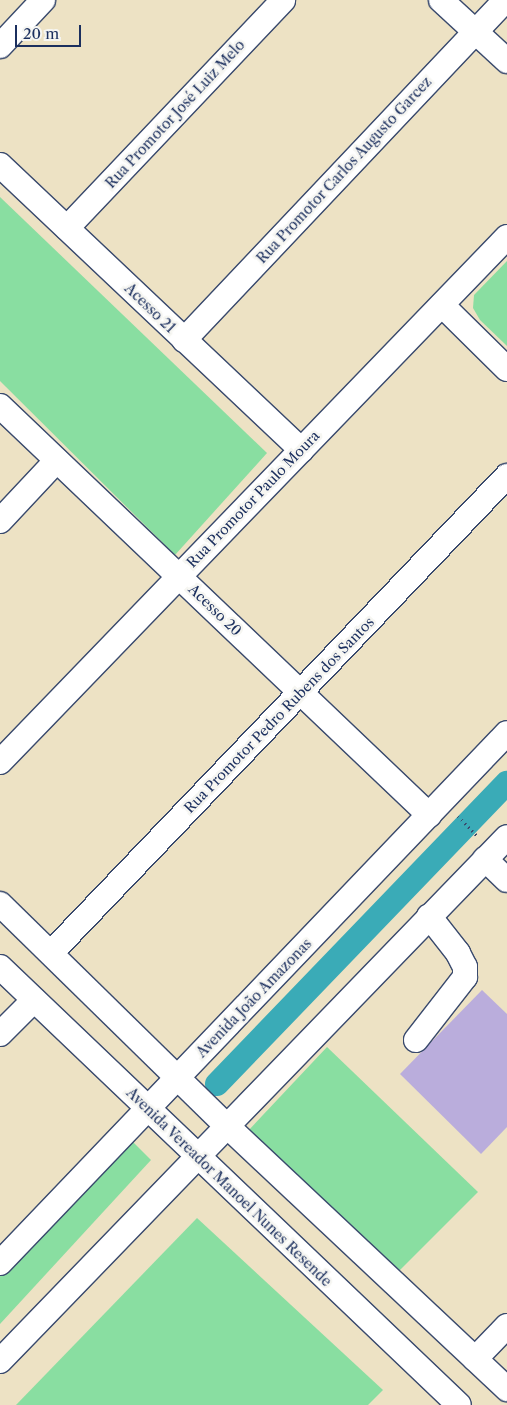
<!DOCTYPE html>
<html>
<head>
<meta charset="utf-8">
<style>
  body { margin:0 }
  #map { position:relative; width:507px; height:1405px; overflow:hidden; background:#ede2c4; font-family:"Libre Caslon Text",serif }
  div>[style] { position:absolute }
  [style*='--x'] { left:calc(var(--x)*1px); top:calc(var(--y)*1px); width:calc(var(--w)*1px); rotate:calc(var(--a)*1deg) }
  .green>* { inset:0; background:#89dea1 }
  .canal>* { height:24px; margin:-12px; padding:0 12px; transform-origin:12px; border-radius:12px; background:#3aabb7 }
  .building>* { inset:0; background:#baaddc }
  .path>* { height:3px; margin-top:-1.5px; transform-origin:0; background:repeating-linear-gradient(90deg,#3a4a6d 0 1px,transparent 0 5px) }
  .roads { filter:drop-shadow(1px 0 #3a4a6d) drop-shadow(-1px 0 #3a4a6d) drop-shadow(0 1px #3a4a6d) drop-shadow(0 -1px #3a4a6d) }
  .minor>* { height:24px; margin:-12px; padding:0 12px; transform-origin:12px; border-radius:12px; background:#fff }
  span { translate:-50% -50%; white-space:nowrap; text-align:center; line-height:1.15; -webkit-text-stroke:5px #f6f6f2; paint-order:stroke }
  .street-label { font-size:14px; color:#1b2f5e }
  .scale { position:absolute; left:15px; top:25px; width:66px; height:22px; box-sizing:border-box; border:2px solid #1b2f5e; border-top:0; padding-left:6px; font-size:15px; line-height:18px; white-space:nowrap; color:#1b2f5e; -webkit-text-stroke:4px #f6f6f2; paint-order:stroke }
</style>
</head>
<body>
<div id="map">
  <div class="green">
    <i style="clip-path:polygon(0 197px,267px 453px,175px 555px,0 381px)"></i>
    <i style="clip-path:polygon(507px 261px,507px 346px,480px 320px,473px 308px,474px 295px)"></i>
    <i style="clip-path:polygon(327px 1047px,478px 1192px,399px 1271px,247px 1132px)"></i>
    <i style="clip-path:polygon(127px 1136px,151px 1160px,0 1324px,0 1267px)"></i>
    <i style="clip-path:polygon(197px 1218px,383px 1390px,368px 1405px,16px 1405px)"></i>
  </div>
  <div class="canal">
    <i style="--x:217;--y:1084;--w:418;--a:-46.1"></i>
  </div>
  <div class="building">
    <i style="clip-path:polygon(482px 990px,507px 1014px,507px 1127px,481px 1154px,400px 1074px)"></i>
  </div>
  <div class="path">
    <i style="--x:458;--y:816;--w:29;--a:46"></i>
  </div>
  <div class="roads">
    <div class="minor">
      <i style="--x:441;--y:0;--w:90;--a:42.7"></i>
      <i style="--x:0;--y:46;--w:63;--a:-46.9"></i>
      <i style="--x:0;--y:165;--w:415;--a:43.4"></i>
      <i style="--x:67;--y:228;--w:314;--a:-46.5"></i>
      <i style="--x:442;--y:305;--w:91;--a:44.6"></i>
      <i style="--x:184;--y:340;--w:468;--a:-46.6"></i>
      <i style="--x:0;--y:406;--w:593;--a:43.63"></i>
      <i style="--x:0;--y:521;--w:83;--a:-46.9"></i>
      <i style="--x:0;--y:762;--w:730;--a:-46"></i>
      <i style="--x:485;--y:859;--w:30;--a:44"></i>
      <i style="--x:0;--y:904;--w:316;--a:44.4"></i>
      <i style="--x:226;--y:1125;--w:386;--a:43.2"></i>
      <i style="--x:51;--y:953;--w:660;--a:-46.29"></i>
      <i style="--x:0;--y:967;--w:634;--a:43.66"></i>
      <i style="--x:0;--y:1034;--w:48;--a:-45"></i>
      <i style="--x:416;--y:1040;--w:80;--a:-52.1"></i>
      <i style="--x:465;--y:977;--w:10;--a:-90"></i>
      <i style="--x:465;--y:967;--w:16;--a:-117"></i>
      <i style="--x:458;--y:953;--w:47;--a:-128.1"></i>
      <i style="--x:0;--y:1263;--w:733;--a:-46.27"></i>
      <i style="--x:475;--y:1359;--w:46;--a:-45.9"></i>
      <i style="--x:0;--y:1361;--w:729;--a:-45.94"></i>
    </div>
  </div>
  <div class="street-label">
    <span style="left:175px;top:114px;rotate:-47deg">Rua Promotor José Luiz Melo</span>
    <span style="left:344px;top:170px;rotate:-47deg">Rua Promotor Carlos Augusto Garcez</span>
    <span style="left:150px;top:308px;rotate:44deg">Acesso 21</span>
    <span style="left:253px;top:499px;rotate:-46deg">Rua Promotor Paulo Moura</span>
    <span style="left:215px;top:610px;rotate:44deg">Acesso 20</span>
    <span style="left:279px;top:715px;rotate:-46deg">Rua Promotor Pedro Rubens dos Santos</span>
    <span style="left:254px;top:998px;rotate:-46deg">Avenida João Amazonas</span>
    <span style="left:229px;top:1187px;rotate:44deg">Avenida Vereador Manoel Nunes Resende</span>
  </div>
  <div class="scale">20 m</div>
</div>
</body>
</html>
